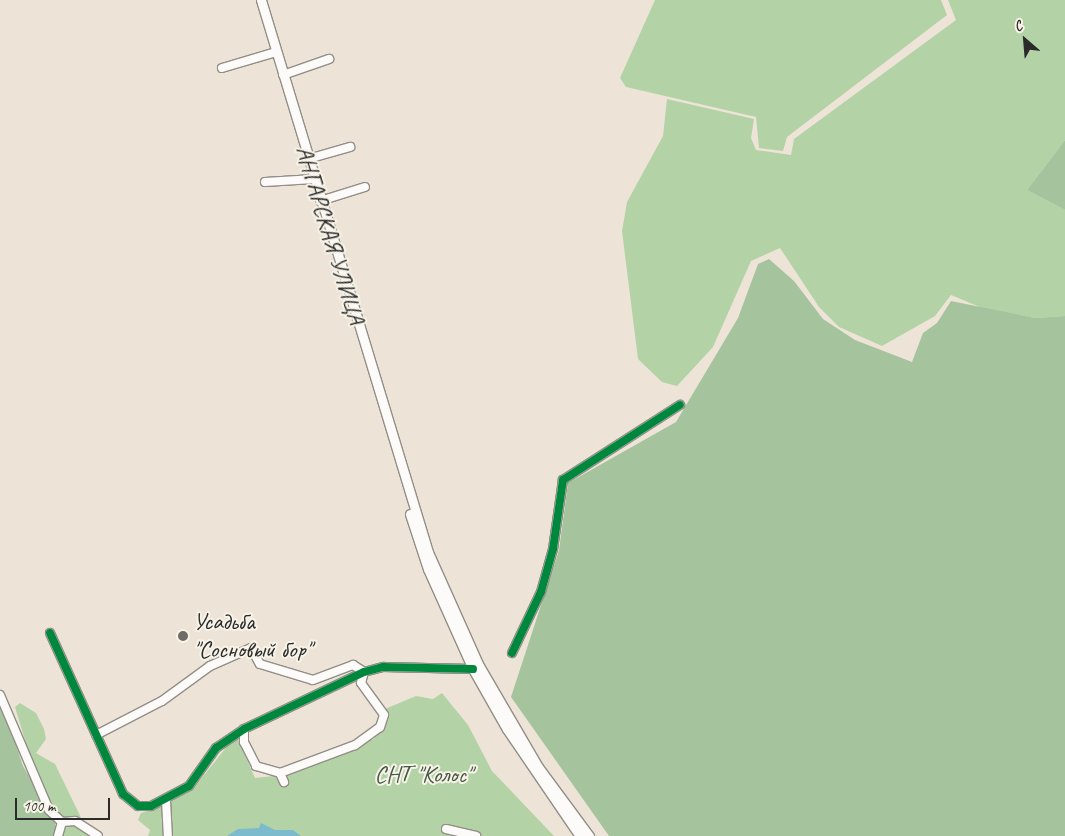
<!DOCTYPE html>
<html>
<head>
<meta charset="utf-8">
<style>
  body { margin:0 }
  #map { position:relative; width:1065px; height:836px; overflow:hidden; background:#ede4d7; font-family:Caveat,sans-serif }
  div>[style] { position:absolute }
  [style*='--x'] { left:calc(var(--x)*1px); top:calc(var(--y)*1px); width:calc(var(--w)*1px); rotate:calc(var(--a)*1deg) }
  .green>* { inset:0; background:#b3d3a6 }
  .forest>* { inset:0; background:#a5c49d }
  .water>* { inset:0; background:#7bbbcd }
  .roads { filter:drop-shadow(1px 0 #928e87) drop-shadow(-1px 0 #928e87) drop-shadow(0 1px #928e87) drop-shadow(0 -1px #928e87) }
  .minor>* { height:8px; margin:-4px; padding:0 4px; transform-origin:4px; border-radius:4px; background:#fcfbf9 }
  .major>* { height:9px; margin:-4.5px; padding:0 4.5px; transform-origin:4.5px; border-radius:4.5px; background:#fcfbf9 }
  .cycleway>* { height:8px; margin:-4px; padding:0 4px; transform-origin:4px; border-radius:4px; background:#00873e }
  .dots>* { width:14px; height:14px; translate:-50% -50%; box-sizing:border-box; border:2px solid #f7f3e8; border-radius:50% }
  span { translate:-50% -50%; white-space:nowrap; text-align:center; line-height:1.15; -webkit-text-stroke:4px #f7f3e8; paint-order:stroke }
  .street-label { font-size:24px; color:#2b2b2b }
  .poi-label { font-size:24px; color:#2b2b2b }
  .left { translate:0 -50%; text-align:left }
  .park-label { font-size:24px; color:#455944 }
  .north { position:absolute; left:1000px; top:15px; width:50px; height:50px; -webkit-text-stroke:4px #f7f3e8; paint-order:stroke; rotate:333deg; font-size:14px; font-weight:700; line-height:20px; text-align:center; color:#2b2b2b }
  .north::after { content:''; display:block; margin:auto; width:18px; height:22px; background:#2b2b2b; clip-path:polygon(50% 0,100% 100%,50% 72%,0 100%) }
  .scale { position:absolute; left:15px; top:798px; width:95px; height:22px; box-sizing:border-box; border:2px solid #2b2b2b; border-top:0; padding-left:6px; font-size:15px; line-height:18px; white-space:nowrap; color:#2b2b2b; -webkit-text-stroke:4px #f7f3e8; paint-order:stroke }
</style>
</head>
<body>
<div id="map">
  <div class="green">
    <i style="clip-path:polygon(655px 0,941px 0,947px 15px,787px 137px,783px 151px,759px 148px,756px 117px,626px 87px,620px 78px)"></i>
    <i style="clip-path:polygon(948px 0,1065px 0,1065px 140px,1027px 190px,1065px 210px,1065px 316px,1035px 318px,987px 310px,951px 295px,935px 316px,882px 346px,839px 327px,819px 307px,780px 248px,751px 261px,713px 347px,677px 386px,662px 382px,638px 359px,622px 231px,627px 202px,663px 136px,667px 99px,754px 119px,751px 138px,756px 150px,791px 155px,794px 139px,956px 20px)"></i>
    <i style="clip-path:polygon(442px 693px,468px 725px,492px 771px,554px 836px,148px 836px,150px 830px,138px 820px,141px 813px,171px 802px,197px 784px,236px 735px,255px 778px,283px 775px,374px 739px,386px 723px,385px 709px,416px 696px,433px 699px)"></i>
    <i style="clip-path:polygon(20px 703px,36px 713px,44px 729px,46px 739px,36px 753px,55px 764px,88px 832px,94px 836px,62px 836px,56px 811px,35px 773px,15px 707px)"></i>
  </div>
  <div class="forest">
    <i style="clip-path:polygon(1065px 140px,1065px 210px,1027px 190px)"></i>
    <i style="clip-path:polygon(769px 259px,794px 281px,823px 319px,855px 340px,912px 362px,923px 333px,937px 323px,951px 301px,1035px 318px,1065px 316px,1065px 836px,609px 836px,511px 697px,559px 550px,568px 483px,676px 422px,738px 318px,758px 264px)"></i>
    <i style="clip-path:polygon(0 697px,23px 766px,55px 820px,56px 836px,0 836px)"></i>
  </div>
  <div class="water">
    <i style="clip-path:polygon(261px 823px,275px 830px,293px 830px,301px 836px,227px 836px,238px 829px,259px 828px)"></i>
  </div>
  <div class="roads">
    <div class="minor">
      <i style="--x:222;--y:68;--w:56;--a:-16.5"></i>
      <i style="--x:283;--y:75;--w:49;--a:-19.2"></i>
      <i style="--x:308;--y:159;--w:44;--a:-15.9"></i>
      <i style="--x:265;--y:182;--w:49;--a:-3.5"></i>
      <i style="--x:320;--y:201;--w:47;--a:-17.3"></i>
      <i style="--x:50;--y:633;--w:177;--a:65.6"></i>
      <i style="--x:123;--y:794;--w:19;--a:39"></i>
      <i style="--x:138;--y:806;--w:13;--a:0"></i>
      <i style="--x:151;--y:806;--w:43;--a:-27.8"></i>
      <i style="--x:189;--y:786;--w:47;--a:-54.6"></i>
      <i style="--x:216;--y:748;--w:34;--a:-34"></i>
      <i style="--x:244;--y:729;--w:133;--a:-25.4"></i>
      <i style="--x:364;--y:672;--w:20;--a:-15"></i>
      <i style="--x:383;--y:667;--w:90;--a:1.3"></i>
      <i style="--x:512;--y:653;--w:68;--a:-64.6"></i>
      <i style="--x:541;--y:592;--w:45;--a:-74.4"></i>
      <i style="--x:553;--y:549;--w:70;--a:-81.8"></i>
      <i style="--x:563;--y:480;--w:139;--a:-32.7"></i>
      <i style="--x:0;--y:695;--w:125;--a:66.9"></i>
      <i style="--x:49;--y:810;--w:18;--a:43"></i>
      <i style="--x:62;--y:822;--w:13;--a:-4"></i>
      <i style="--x:75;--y:821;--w:27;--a:33"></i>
      <i style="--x:244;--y:729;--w:13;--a:90"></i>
      <i style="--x:244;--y:742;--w:27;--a:63"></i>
      <i style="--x:256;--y:766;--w:25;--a:16"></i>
      <i style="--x:96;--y:735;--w:74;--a:-27.3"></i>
      <i style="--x:162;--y:701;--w:59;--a:-36.1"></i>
      <i style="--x:210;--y:666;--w:45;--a:-23.7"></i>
      <i style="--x:251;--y:648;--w:18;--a:61"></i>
      <i style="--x:260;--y:664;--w:55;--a:16.8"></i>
      <i style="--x:313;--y:680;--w:43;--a:-20.6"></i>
      <i style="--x:353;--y:665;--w:13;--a:32"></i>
      <i style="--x:364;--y:672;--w:11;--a:105"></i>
      <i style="--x:361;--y:683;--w:39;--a:54"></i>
      <i style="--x:384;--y:715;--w:13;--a:108"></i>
      <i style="--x:380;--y:727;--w:31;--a:144"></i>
      <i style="--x:355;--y:745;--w:80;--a:159.5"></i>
      <i style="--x:280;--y:773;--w:10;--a:66"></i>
      <i style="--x:166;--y:800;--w:36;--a:87"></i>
      <i style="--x:446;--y:829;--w:31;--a:13"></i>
      <i style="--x:58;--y:836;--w:15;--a:-74"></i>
    </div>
    <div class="major">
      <i style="--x:261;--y:0;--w:577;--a:73.17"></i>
      <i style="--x:428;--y:552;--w:123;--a:65.9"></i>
      <i style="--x:478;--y:664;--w:119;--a:59.8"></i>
      <i style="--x:538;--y:767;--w:86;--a:53.5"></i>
      <i style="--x:410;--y:514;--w:58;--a:71.9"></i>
      <i style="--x:428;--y:569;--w:110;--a:65.8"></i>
      <i style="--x:473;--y:669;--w:69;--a:60.5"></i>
      <i style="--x:507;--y:729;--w:130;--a:55.7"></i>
    </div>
  </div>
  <div class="cycleway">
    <i style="--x:50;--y:633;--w:177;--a:65.6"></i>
    <i style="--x:123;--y:794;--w:19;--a:39"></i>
    <i style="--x:138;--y:806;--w:13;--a:0"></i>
    <i style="--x:151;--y:806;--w:43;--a:-27.8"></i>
    <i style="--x:189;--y:786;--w:47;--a:-54.6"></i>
    <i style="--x:216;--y:748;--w:34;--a:-34"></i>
    <i style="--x:244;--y:729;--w:133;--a:-25.4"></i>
    <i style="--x:364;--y:672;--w:20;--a:-15"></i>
    <i style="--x:383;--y:667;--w:90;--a:1.3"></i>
    <i style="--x:512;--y:653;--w:68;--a:-64.6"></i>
    <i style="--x:541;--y:592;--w:45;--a:-74.4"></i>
    <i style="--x:553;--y:549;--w:70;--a:-81.8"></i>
    <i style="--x:563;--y:480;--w:139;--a:-32.7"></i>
  </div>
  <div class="dots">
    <i style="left:183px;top:636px;background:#6f6c67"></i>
  </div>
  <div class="street-label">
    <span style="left:330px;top:235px;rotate:73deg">АНГАРСКАЯ УЛИЦА</span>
  </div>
  <div class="poi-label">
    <span class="left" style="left:193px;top:636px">Усадьба<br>"Сосновый бор"</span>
  </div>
  <div class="park-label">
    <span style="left:423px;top:775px">СНТ "Колос"</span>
  </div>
  <div class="north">С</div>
  <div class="scale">100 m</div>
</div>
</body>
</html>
